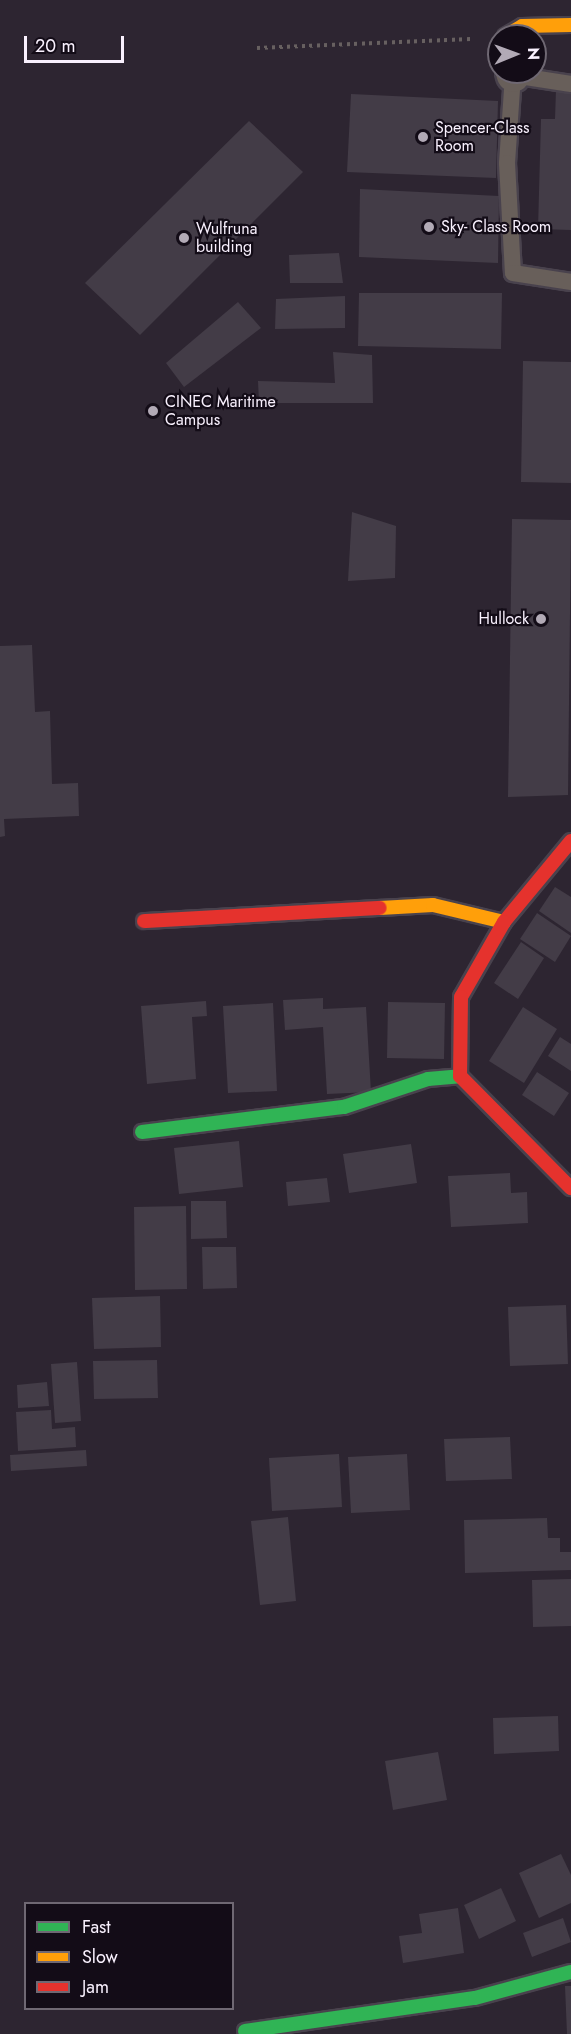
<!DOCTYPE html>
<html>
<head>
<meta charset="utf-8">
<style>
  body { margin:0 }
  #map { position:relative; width:571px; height:2034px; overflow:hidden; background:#2d2531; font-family:Jost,sans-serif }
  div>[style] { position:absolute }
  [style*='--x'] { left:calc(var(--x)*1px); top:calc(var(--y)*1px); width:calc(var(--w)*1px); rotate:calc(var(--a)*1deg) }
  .building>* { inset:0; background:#433c47 }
  .path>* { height:4px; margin-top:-2px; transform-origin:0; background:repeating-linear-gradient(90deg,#676060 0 3px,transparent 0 7.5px) }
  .roads { filter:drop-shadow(2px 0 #49424d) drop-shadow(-2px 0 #49424d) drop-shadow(0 2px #49424d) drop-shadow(0 -2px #49424d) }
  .lane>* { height:16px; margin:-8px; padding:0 8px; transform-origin:8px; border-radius:8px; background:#685f5a }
  .street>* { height:33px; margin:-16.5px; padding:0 16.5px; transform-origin:16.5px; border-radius:16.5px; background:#685f5a }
  .fast>* { height:14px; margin:-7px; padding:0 7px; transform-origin:7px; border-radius:7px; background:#30b455 }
  .slow>* { height:14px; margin:-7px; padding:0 7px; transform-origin:7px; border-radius:7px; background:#ff9f0a }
  .jam>* { height:14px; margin:-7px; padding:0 7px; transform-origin:7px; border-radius:7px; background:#e5322d }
  .dots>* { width:16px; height:16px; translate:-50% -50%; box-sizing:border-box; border:3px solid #130c17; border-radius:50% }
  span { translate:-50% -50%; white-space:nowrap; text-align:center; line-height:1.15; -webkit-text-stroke:4.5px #130c17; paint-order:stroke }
  .poi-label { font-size:16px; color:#f9f1fe }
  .left { translate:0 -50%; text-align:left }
  .right { translate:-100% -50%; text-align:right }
  .legend { position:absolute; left:24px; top:1902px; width:210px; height:108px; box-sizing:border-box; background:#130c17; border:2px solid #6f6873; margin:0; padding:8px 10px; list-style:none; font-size:18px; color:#f9f1fe }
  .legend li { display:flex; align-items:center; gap:12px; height:30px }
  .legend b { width:30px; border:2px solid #6f6873 }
  .north { position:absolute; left:487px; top:24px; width:60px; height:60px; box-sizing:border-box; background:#130c17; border:2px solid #6f6873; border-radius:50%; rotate:89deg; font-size:16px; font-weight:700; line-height:24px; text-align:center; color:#f9f1fe }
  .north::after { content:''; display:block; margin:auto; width:21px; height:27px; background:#b2aab6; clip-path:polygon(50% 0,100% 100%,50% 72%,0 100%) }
  .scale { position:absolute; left:24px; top:36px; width:100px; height:27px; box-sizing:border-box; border:3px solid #f9f1fe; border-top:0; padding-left:8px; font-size:18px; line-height:21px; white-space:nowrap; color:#f9f1fe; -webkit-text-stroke:4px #130c17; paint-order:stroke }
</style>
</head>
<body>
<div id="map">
  <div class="building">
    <i style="clip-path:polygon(556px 89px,571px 90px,571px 230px,538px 229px,541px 119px,555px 119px)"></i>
    <i style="clip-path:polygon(351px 94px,498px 101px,496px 178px,347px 172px)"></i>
    <i style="clip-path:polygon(249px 121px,303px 172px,140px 335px,85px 283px)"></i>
    <i style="clip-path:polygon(360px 189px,499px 196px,498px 263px,359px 257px)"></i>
    <i style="clip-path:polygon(339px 253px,343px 283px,290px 283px,289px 255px)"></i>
    <i style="clip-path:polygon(359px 293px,502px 293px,501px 349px,358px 346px)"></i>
    <i style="clip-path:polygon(345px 296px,345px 328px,275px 329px,276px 299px)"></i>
    <i style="clip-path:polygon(238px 302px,261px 328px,184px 387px,166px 363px)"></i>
    <i style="clip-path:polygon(333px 352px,372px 355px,373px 403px,259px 403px,258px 381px,335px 383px)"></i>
    <i style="clip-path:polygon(523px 361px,571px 362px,571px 483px,521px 482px)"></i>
    <i style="clip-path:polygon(352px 512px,396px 526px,395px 578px,348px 581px)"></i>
    <i style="clip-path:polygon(512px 519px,571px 520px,568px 795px,508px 797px)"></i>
    <i style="clip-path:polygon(32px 645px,35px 712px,50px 711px,52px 784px,78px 783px,79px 816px,4px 819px,5px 836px,0 837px,0 646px)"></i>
    <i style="clip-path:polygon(555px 887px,571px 897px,571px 933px,539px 911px)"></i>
    <i style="clip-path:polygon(537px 913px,571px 936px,555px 962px,520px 939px)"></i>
    <i style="clip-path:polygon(521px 942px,544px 958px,518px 999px,494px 983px)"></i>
    <i style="clip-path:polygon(323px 998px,323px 1009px,366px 1007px,371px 1092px,327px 1094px,323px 1027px,285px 1030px,283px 1000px)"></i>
    <i style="clip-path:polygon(206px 1001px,207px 1016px,192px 1017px,196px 1079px,147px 1084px,141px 1006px)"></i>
    <i style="clip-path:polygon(388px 1002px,445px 1003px,444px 1059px,387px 1058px)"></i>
    <i style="clip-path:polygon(273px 1003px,277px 1091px,228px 1093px,223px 1006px)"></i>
    <i style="clip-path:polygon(523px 1007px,557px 1029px,524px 1083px,489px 1061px)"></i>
    <i style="clip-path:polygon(560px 1037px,571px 1044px,571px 1071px,548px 1056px)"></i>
    <i style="clip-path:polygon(537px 1072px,569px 1093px,554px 1116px,522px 1095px)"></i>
    <i style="clip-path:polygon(239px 1141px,243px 1187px,179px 1194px,174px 1148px)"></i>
    <i style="clip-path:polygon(411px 1144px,417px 1183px,349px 1193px,343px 1154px)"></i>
    <i style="clip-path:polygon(510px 1173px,511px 1193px,527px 1192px,528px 1223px,451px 1227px,448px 1176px)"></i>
    <i style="clip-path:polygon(327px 1178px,330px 1202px,288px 1206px,286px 1182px)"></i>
    <i style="clip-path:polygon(191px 1201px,226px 1201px,227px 1238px,191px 1239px)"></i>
    <i style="clip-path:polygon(186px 1206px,187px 1289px,135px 1290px,134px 1207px)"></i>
    <i style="clip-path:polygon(202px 1247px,236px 1247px,237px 1288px,203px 1289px)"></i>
    <i style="clip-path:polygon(160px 1296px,161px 1347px,94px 1349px,92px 1298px)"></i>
    <i style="clip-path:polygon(566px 1305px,568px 1364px,510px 1366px,508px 1307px)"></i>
    <i style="clip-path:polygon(157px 1360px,158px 1398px,94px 1399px,93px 1361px)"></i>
    <i style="clip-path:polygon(77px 1362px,81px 1421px,55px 1423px,51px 1364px)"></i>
    <i style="clip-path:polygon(47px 1382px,49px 1406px,18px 1408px,17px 1385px)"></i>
    <i style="clip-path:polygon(51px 1410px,52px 1429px,75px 1427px,76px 1447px,18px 1451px,16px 1412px)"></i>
    <i style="clip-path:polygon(510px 1437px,512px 1479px,446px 1481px,444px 1439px)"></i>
    <i style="clip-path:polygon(86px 1450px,87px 1466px,11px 1471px,10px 1455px)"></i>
    <i style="clip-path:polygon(339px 1454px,342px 1507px,272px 1511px,269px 1458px)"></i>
    <i style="clip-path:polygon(407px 1454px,410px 1510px,351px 1513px,348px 1457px)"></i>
    <i style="clip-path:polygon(288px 1517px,296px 1601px,260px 1605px,251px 1521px)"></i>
    <i style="clip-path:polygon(547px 1518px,548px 1538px,560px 1538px,560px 1552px,571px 1552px,571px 1570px,465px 1573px,464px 1520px)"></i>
    <i style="clip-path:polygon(571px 1579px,571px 1626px,533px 1627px,532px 1580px)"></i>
    <i style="clip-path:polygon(558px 1716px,559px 1751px,494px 1754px,493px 1718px)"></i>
    <i style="clip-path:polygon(438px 1752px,447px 1800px,393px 1810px,385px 1761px)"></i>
    <i style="clip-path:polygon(561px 1854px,571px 1875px,571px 1903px,539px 1918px,519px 1873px)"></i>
    <i style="clip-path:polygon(501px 1888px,516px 1921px,479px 1939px,464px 1905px)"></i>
    <i style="clip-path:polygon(458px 1908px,464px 1953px,403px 1963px,399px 1936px,422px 1933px,419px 1914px)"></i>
    <i style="clip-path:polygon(563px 1918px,571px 1942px,532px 1957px,523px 1933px)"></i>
    <i style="clip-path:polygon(565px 1986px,571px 1986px,571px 2034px,567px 2034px)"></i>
  </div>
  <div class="path">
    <i style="--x:257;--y:48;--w:214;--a:-2.4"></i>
  </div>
  <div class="roads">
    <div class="lane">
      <i style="--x:571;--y:84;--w:59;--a:-171.2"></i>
      <i style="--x:513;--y:75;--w:88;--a:93.9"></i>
      <i style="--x:507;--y:163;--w:110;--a:86.9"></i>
      <i style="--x:513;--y:273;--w:59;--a:8.8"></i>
    </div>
    <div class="street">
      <i style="--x:512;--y:72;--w:3;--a:72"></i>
    </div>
    <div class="fast">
      <i style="--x:142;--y:1132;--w:204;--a:-7.1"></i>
      <i style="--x:344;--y:1107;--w:89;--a:-18.4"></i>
      <i style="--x:428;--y:1079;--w:32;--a:-5"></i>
      <i style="--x:245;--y:2031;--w:232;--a:-8.2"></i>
      <i style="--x:475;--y:1998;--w:99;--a:-15.2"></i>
    </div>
    <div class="slow">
      <i style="--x:505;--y:36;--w:20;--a:-30"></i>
      <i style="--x:522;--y:26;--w:49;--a:-1.2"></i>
      <i style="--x:380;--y:908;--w:53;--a:-3.2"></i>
      <i style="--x:433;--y:905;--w:73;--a:13.5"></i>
    </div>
    <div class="jam">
      <i style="--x:571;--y:841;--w:105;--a:129.6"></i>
      <i style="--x:504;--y:922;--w:86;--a:119.8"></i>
      <i style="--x:461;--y:997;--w:79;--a:90.7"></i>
      <i style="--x:460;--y:1076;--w:158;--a:45.3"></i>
      <i style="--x:144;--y:921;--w:236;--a:-3.2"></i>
    </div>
  </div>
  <div class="dots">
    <i style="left:423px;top:137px;background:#b2aab6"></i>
    <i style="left:429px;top:227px;background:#b2aab6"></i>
    <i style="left:184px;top:238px;background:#b2aab6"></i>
    <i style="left:153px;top:411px;background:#b2aab6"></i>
    <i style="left:541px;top:619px;background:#b2aab6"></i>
  </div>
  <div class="poi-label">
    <span class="left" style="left:435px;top:137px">Spencer-Class<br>Room</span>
    <span class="left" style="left:441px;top:227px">Sky- Class Room</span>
    <span class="left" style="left:196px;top:238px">Wulfruna<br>building</span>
    <span class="left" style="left:165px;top:411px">CINEC Maritime<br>Campus</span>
    <span class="right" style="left:529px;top:619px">Hullock</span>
  </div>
  <ul class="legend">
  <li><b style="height:8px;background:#30b455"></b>Fast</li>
  <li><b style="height:8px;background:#ff9f0a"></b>Slow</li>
  <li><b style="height:8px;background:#e5322d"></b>Jam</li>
  </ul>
  <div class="north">N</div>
  <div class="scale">20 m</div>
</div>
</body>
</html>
